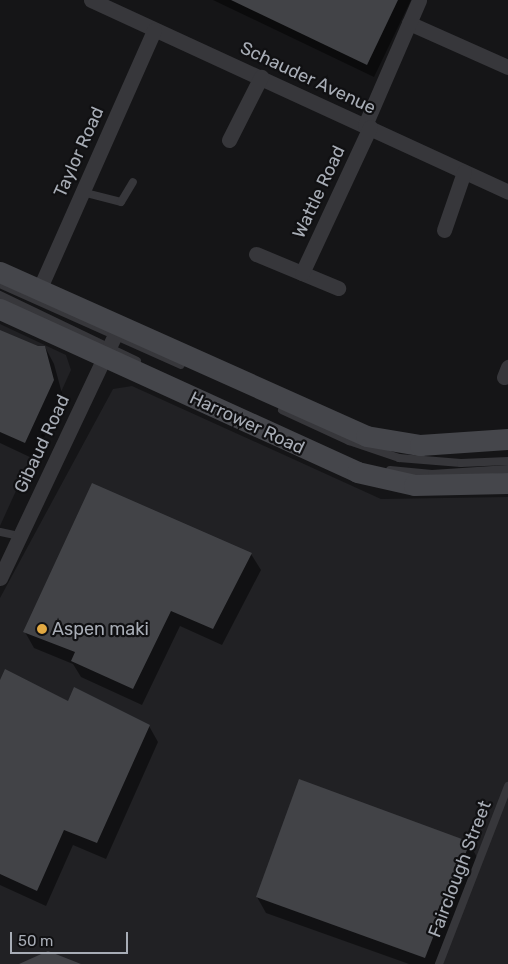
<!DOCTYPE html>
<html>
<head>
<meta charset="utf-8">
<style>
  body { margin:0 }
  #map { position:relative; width:508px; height:964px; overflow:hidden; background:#151517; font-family:Rubik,sans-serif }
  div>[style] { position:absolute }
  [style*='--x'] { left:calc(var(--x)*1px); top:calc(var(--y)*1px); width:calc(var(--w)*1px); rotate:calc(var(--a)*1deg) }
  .built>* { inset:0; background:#212124 }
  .shadow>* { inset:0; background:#0007 }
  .building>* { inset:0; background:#424347 }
  .service>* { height:8px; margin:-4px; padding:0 4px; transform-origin:4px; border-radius:4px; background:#37373b }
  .minor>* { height:15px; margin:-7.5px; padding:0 7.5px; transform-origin:7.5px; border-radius:7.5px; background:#37373b }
  .secondary>* { height:21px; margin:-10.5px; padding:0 10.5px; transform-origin:10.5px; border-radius:10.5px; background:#45464b }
  .dots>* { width:14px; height:14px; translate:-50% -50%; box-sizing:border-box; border:2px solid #101012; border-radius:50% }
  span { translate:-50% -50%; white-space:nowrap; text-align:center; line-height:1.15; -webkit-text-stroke:4.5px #101012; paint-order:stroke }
  .street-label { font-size:18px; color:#a8adb6 }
  .poi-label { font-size:18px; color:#a8adb6 }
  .left { translate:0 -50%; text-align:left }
  .scale { position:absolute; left:10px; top:932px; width:118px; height:22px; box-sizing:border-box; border:2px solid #a8adb6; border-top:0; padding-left:6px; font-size:15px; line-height:18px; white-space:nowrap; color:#a8adb6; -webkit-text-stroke:4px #101012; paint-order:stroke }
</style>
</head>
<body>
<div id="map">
  <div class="built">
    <i style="clip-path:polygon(0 324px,66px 355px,71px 370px,0 526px)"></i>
    <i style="clip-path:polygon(132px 386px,381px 499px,508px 497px,508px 964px,0 964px,0 598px,113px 389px)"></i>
  </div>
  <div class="shadow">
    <i style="clip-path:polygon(213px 0,411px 0,374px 77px)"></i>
    <i style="clip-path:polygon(0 332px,38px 348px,45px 347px,54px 364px,63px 397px,34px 459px,0 443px)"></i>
    <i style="clip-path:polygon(251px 554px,261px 570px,222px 645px,180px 626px,142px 705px,81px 677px,73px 664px,34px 648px,25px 632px)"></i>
    <i style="clip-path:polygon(0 683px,149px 726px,158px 742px,106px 859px,73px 845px,46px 906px,0 885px)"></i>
    <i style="clip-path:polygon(469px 843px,478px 859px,438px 964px,409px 964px,266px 913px,257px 897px)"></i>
  </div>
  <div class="building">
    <i style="clip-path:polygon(231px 0,398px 0,367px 65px)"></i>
    <i style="clip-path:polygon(0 330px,38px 346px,45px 346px,54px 380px,25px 443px,0 432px)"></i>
    <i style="clip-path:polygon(92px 483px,252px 553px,213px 629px,171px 611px,133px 689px,71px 661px,75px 652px,23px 632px)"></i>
    <i style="clip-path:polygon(5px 669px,68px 701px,74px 687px,150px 725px,97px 843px,64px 830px,37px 891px,0 874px,0 680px)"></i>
    <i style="clip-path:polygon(299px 779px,470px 842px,425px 958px,256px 897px)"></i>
    <i style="clip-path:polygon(48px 951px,81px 964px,19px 964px)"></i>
  </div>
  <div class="service">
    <i style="--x:82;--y:192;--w:40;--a:14.4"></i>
    <i style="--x:121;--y:202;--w:23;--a:-59"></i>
    <i style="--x:0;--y:284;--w:198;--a:24.1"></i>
    <i style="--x:0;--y:295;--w:152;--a:25.7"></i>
    <i style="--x:282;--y:410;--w:74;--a:24.8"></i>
    <i style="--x:349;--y:441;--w:53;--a:18.8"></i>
    <i style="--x:399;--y:458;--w:62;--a:4.6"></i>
    <i style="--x:461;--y:463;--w:47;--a:-2.4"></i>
    <i style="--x:390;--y:470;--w:42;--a:5.4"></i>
    <i style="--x:432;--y:474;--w:76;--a:-3.8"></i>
    <i style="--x:0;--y:532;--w:19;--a:12"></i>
    <i style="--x:439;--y:964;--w:191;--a:-68.8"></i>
  </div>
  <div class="minor">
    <i style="--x:91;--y:0;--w:459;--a:24.7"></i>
    <i style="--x:409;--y:23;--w:108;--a:24"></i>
    <i style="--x:365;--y:125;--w:136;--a:-66.6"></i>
    <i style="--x:229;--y:140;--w:71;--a:-63.1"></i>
    <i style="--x:444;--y:230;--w:61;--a:-71"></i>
    <i style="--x:256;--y:254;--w:89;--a:22.5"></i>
    <i style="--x:302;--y:273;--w:161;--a:-65"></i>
    <i style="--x:39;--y:290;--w:284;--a:-66.1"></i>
    <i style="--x:504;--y:377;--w:11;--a:-68"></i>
    <i style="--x:0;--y:578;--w:279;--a:-64.7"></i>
  </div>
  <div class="secondary">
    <i style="--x:0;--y:272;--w:401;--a:24.1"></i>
    <i style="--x:366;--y:436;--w:55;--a:9.5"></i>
    <i style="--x:420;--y:445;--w:88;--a:-3.9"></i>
    <i style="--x:0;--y:309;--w:392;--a:24.5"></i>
    <i style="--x:357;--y:472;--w:58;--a:12.8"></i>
    <i style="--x:414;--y:485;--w:94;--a:-1.2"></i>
  </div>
  <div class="dots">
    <i style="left:42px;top:629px;background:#e2a942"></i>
  </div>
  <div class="street-label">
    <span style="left:308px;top:78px;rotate:25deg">Schauder Avenue</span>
    <span style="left:79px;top:152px;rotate:-66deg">Taylor Road</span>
    <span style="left:319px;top:192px;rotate:-65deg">Wattle Road</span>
    <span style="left:247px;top:423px;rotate:25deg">Harrower Road</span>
    <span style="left:42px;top:444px;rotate:-65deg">Gibaud Road</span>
    <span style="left:460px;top:869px;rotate:-69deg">Fairclough Street</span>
  </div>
  <div class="poi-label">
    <span class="left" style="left:52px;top:629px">Aspen maki</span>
  </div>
  <div class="scale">50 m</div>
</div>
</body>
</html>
